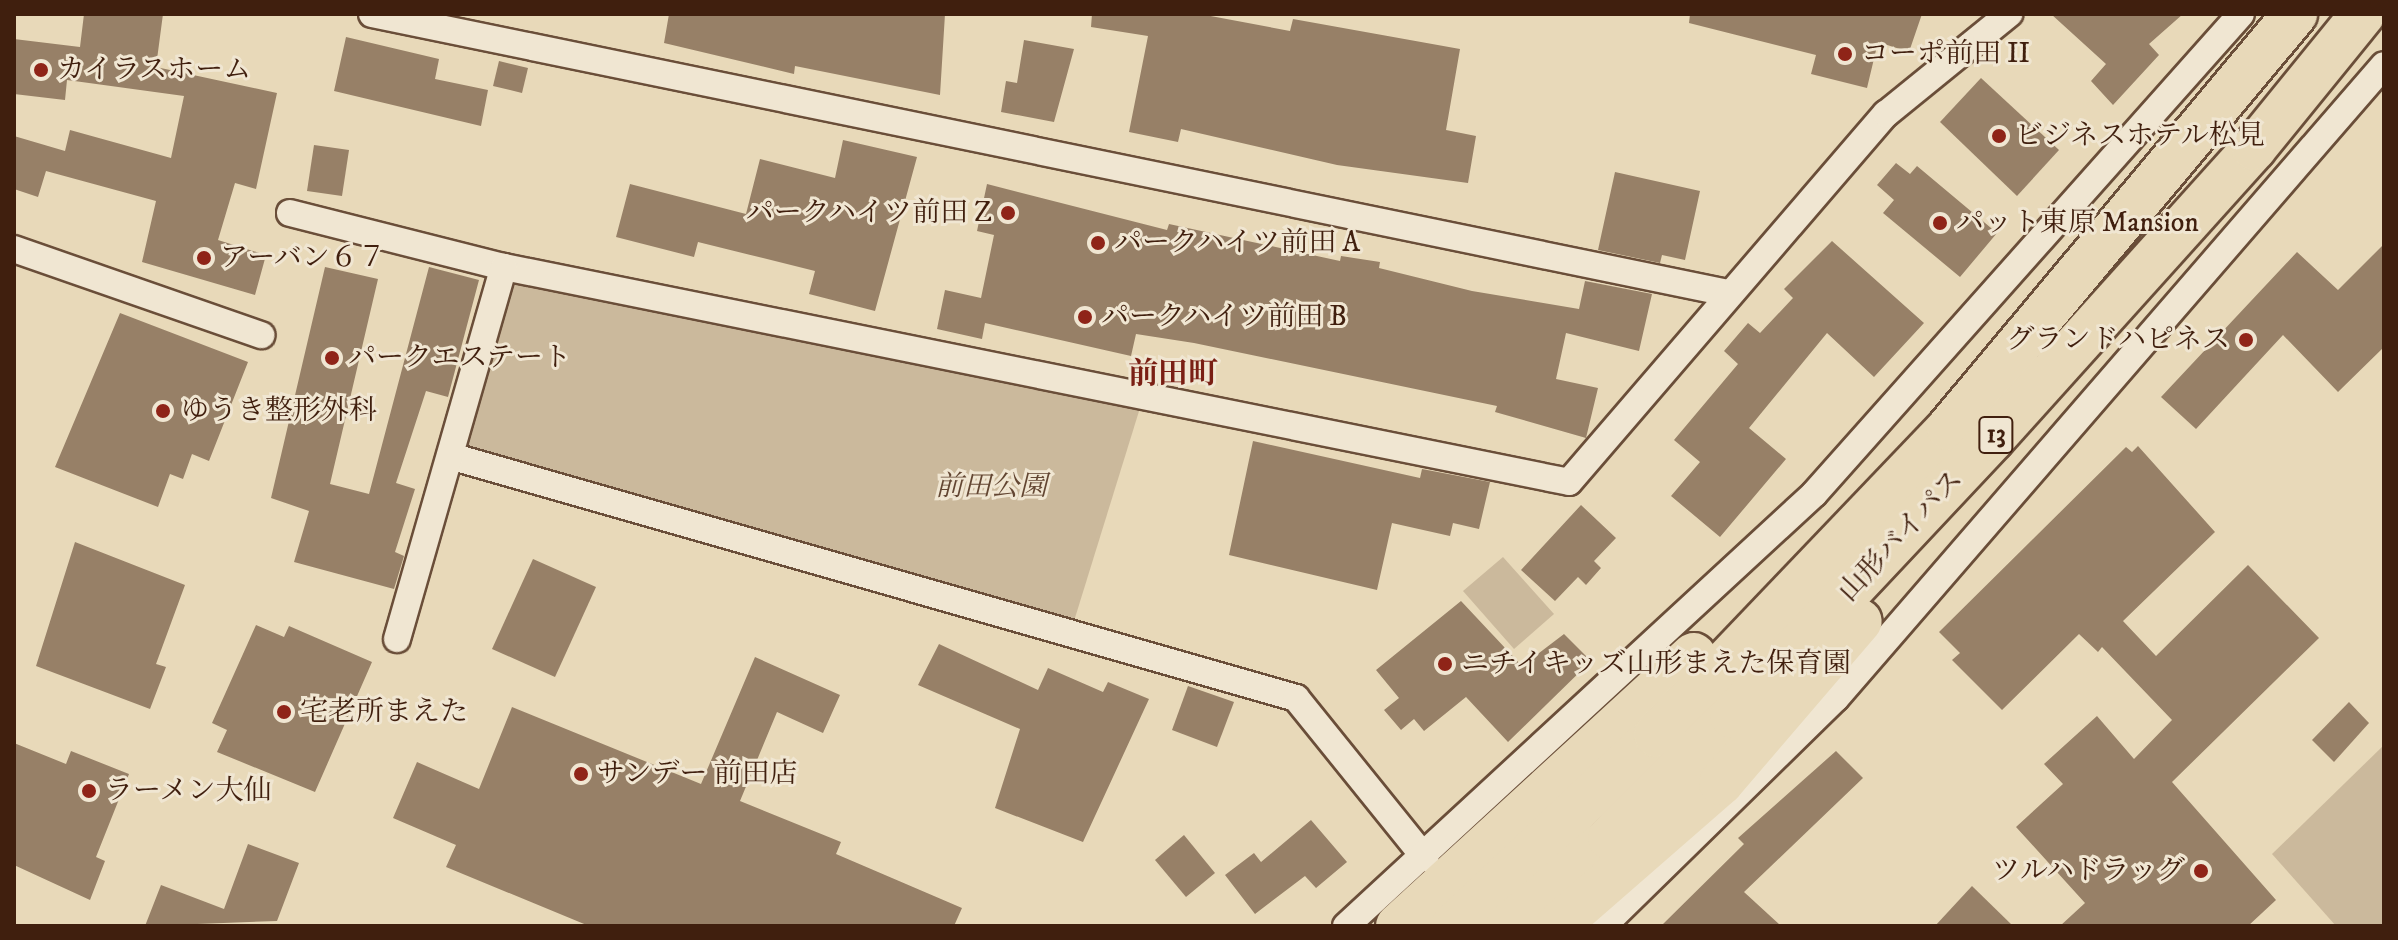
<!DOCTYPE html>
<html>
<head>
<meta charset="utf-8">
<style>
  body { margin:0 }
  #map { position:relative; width:2398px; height:940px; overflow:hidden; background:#e8d9b9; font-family:"IM FELL DW Pica","Noto Serif JP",serif }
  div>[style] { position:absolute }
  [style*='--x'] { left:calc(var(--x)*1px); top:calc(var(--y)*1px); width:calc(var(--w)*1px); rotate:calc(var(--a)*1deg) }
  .green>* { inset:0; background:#cbb99c }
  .building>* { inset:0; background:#978067 }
  .roads { filter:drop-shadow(2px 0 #6a4e39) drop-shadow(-2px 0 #6a4e39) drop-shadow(0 2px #6a4e39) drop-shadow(0 -2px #6a4e39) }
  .street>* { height:26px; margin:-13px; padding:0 13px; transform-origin:13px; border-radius:13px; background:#f0e6d2 }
  .highway>* { height:44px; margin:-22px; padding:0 22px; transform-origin:22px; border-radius:22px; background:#e8d9b9 }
  .dots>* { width:22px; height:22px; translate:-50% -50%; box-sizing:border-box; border:4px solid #f0e6d2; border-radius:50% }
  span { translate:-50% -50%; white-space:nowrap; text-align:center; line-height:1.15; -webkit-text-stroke:6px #f0e6d2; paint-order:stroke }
  .shield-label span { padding:2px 6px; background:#f0e6d2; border:2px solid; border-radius:6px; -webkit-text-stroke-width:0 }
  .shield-label { font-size:26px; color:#401f0e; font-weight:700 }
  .poi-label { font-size:28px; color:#401f0e }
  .left { translate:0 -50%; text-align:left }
  .right { translate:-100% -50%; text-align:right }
  .park-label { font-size:28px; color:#634632; font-style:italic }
  .street-label { font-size:28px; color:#401f0e }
  .neighbourhood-label { font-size:30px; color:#7a1f14; font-weight:700 }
  .frame { position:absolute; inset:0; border:16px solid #401f0e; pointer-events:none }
</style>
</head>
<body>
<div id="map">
  <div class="green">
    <i style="clip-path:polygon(504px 267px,1144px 395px,1070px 634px,450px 456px)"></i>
    <i style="clip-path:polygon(1503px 557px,1554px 614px,1514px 649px,1463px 591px)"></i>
    <i style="clip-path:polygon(2384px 745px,2384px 926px,2336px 926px,2272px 854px)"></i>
  </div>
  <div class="building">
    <i style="clip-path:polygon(84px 14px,163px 14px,156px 67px,277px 93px,256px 189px,235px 183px,218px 240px,266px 255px,255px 295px,142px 262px,156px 201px,46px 171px,38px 197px,14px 189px,14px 136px,65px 151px,70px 130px,171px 158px,184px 96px,67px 80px,65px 100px,14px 94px,14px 39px,80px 47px)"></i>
    <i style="clip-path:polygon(669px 14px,945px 14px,940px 95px,795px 66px,794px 74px,664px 43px)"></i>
    <i style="clip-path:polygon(1092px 14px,1200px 14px,1290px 31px,1293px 19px,1460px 49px,1446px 130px,1476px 136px,1468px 183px,1337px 165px,1181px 129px,1178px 142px,1129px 132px,1148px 36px,1091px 27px)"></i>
    <i style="clip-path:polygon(1690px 14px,1922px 14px,1909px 52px,1878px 42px,1867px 88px,1811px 74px,1816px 55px,1689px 23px)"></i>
    <i style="clip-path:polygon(2051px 14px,2183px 14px,2149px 44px,2159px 55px,2113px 105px,2091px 81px,2106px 64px)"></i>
    <i style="clip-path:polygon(346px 37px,439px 59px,435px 79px,488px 90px,481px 126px,334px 91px)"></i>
    <i style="clip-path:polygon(1024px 40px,1074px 49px,1054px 122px,1001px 112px,1006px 81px,1017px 83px)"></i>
    <i style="clip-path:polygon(499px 61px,528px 68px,522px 93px,493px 86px)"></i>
    <i style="clip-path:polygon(1981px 78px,2059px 150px,2017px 196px,1940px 122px)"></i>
    <i style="clip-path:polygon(843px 140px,917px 157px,875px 311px,809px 294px,815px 271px,698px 242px,694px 257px,616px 237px,630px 184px,746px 214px,760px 159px,835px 178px)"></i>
    <i style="clip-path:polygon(314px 145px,349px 150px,342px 196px,307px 191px)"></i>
    <i style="clip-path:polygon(1896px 163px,1910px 174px,1917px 166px,1997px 233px,1960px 277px,1883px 213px,1894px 200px,1877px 185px)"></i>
    <i style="clip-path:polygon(1615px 172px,1700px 191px,1685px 260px,1662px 255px,1660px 263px,1598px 250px)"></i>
    <i style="clip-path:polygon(987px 184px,1167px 230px,1169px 224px,1340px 261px,1341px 256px,1380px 262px,1379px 268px,1472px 291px,1579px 309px,1585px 281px,1652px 294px,1639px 351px,1566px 333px,1556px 379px,1598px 388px,1586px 438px,1495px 412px,1497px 406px,1194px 343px,1136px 334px,1131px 356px,985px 323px,982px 339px,937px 329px,945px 290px,981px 298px,994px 235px,977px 231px)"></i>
    <i style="clip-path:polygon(1832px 241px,1924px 323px,1874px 377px,1827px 333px,1749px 428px,1786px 459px,1720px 537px,1671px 496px,1700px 462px,1674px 440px,1738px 364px,1724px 351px,1748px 323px,1760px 333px,1793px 298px,1784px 289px)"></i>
    <i style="clip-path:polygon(2384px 244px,2384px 347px,2338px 392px,2283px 335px,2196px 429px,2161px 397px,2297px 252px,2338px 290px)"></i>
    <i style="clip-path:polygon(325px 267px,378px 279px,330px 484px,369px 494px,429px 267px,479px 280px,448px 397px,426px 391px,396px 483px,415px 489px,395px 552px,404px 556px,394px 589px,294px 562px,309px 511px,271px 498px)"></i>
    <i style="clip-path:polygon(120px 313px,248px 362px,209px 461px,192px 454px,183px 479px,170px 474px,158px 507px,55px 467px)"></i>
    <i style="clip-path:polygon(1253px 441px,1420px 478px,1422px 469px,1490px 482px,1479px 529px,1453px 523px,1450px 536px,1392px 523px,1377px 590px,1229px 555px)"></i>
    <i style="clip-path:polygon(2138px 446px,2215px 532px,2123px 621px,2156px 656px,2248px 565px,2319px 638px,2172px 782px,2276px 900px,2248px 926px,2060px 926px,2085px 903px,2016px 827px,2063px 784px,2044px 764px,2097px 716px,2134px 759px,2172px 720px,2102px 647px,2098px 652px,2079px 634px,2002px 710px,1952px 660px,1960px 653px,1939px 632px,2126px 447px,2132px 452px)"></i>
    <i style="clip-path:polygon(1581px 505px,1616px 538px,1594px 561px,1601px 568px,1586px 585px,1578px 577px,1555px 601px,1521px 570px)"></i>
    <i style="clip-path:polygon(75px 542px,185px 585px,156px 664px,166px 667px,150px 709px,36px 666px)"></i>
    <i style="clip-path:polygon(533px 559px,596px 587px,555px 677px,492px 649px)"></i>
    <i style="clip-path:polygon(1461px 601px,1522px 666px,1564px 634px,1591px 661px,1508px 742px,1466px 697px,1424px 731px,1414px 719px,1401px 730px,1384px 710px,1399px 698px,1376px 670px)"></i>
    <i style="clip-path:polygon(256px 625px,284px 637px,289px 626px,372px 662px,315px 792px,217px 752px,227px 730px,212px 723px)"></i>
    <i style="clip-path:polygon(939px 644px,1038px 690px,1048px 668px,1103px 692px,1108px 682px,1149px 699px,1083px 842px,995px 808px,1020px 729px,918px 685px)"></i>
    <i style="clip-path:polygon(755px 657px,840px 695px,823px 733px,777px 712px,740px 801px,841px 842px,836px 854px,962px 908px,954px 926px,589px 926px,446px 867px,456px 845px,393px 818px,417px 762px,479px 789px,512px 707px,701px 784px)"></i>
    <i style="clip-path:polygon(1188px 686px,1234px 702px,1217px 747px,1172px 730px)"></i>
    <i style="clip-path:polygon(2349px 702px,2369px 723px,2334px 762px,2312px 740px)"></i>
    <i style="clip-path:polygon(14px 743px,66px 764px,71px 751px,129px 774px,96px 857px,105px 861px,90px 900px,14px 865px)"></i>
    <i style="clip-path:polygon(1836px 751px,1863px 778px,1744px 892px,1781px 926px,1661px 926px,1744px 844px,1738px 838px)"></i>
    <i style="clip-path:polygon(1311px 820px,1347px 862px,1316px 888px,1305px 876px,1255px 914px,1225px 875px,1254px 853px,1261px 862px)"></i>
    <i style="clip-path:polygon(1184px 835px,1215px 873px,1186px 897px,1155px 860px)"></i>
    <i style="clip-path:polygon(248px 844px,299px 863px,277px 921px,145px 926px,161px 885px,224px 909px)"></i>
    <i style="clip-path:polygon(1972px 886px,2013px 926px,1935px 926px)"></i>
  </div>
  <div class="roads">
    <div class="street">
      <i style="--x:372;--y:14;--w:1383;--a:11.63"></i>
      <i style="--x:290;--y:213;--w:221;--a:14.2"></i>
      <i style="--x:504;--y:267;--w:1086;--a:11.41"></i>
      <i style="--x:1569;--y:482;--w:486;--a:-49.3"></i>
      <i style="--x:1886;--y:114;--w:159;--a:-39.1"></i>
      <i style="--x:14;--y:249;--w:262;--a:19.2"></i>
      <i style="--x:450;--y:456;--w:880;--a:15.96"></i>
      <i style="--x:1296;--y:698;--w:206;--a:51.1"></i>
      <i style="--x:397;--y:639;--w:387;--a:-74"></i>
      <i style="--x:1346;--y:926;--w:637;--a:-42.71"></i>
      <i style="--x:1814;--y:494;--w:642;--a:-48.34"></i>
      <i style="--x:1603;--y:926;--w:326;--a:-44.4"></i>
      <i style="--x:1836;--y:698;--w:837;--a:-49.12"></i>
    </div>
    <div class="highway">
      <i style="--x:1398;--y:926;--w:401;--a:-42.5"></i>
      <i style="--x:1453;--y:926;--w:279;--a:-43.3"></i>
      <i style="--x:1656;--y:735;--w:424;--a:-46.3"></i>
      <i style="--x:1949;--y:428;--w:540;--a:-50.11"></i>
      <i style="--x:1508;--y:926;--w:135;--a:-40.8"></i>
      <i style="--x:1610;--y:838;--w:173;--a:-45"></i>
      <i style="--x:1732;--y:716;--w:381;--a:-46.8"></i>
      <i style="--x:1993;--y:438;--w:390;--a:-48"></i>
      <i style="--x:2254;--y:148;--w:173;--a:-50.9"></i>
      <i style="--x:1557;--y:926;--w:218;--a:-41.1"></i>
      <i style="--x:1721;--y:783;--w:213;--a:-49.4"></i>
    </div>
  </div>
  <div class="dots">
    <i style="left:1845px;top:54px;background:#8f2418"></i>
    <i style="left:41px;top:70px;background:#8f2418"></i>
    <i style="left:1999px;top:136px;background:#8f2418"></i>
    <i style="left:1008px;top:213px;background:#8f2418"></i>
    <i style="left:1940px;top:223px;background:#8f2418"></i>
    <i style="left:1098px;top:243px;background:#8f2418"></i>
    <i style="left:204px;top:258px;background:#8f2418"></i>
    <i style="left:1085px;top:317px;background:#8f2418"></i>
    <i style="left:2246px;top:340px;background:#8f2418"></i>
    <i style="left:332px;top:358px;background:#8f2418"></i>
    <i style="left:163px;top:411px;background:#8f2418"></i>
    <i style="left:1445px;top:664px;background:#8f2418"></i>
    <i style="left:284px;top:712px;background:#8f2418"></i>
    <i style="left:581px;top:774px;background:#8f2418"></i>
    <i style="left:89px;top:791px;background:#8f2418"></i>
    <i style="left:2201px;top:871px;background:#8f2418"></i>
  </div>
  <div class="shield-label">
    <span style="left:1996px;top:435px">13</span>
  </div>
  <div class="poi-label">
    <span class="left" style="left:1861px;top:54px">コーポ前田 II</span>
    <span class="left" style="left:57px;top:70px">カイラスホーム</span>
    <span class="left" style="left:2015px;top:136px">ビジネスホテル松見</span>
    <span class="right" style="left:992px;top:213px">パークハイツ前田 Z</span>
    <span class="left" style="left:1956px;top:223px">パット東原 Mansion</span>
    <span class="left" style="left:1114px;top:243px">パークハイツ前田 A</span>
    <span class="left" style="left:220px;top:258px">アーバン６７</span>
    <span class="left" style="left:1101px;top:317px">パークハイツ前田 B</span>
    <span class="right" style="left:2230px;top:340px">グランドハピネス</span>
    <span class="left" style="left:348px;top:358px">パークエステート</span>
    <span class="left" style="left:181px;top:411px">ゆうき整形外科</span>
    <span class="left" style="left:1461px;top:664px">ニチイキッズ山形まえた保育園</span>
    <span class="left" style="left:300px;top:712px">宅老所まえた</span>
    <span class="left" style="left:597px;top:774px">サンデー 前田店</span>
    <span class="left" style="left:105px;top:791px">ラーメン大仙</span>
    <span class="right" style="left:2185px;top:871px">ツルハドラッグ</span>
  </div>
  <div class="park-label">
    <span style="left:991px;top:487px">前田公園</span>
  </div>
  <div class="street-label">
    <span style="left:1901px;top:536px;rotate:-47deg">山形バイパス</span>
  </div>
  <div class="neighbourhood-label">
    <span style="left:1173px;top:375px">前田町</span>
  </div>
  <div class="frame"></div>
</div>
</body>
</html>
